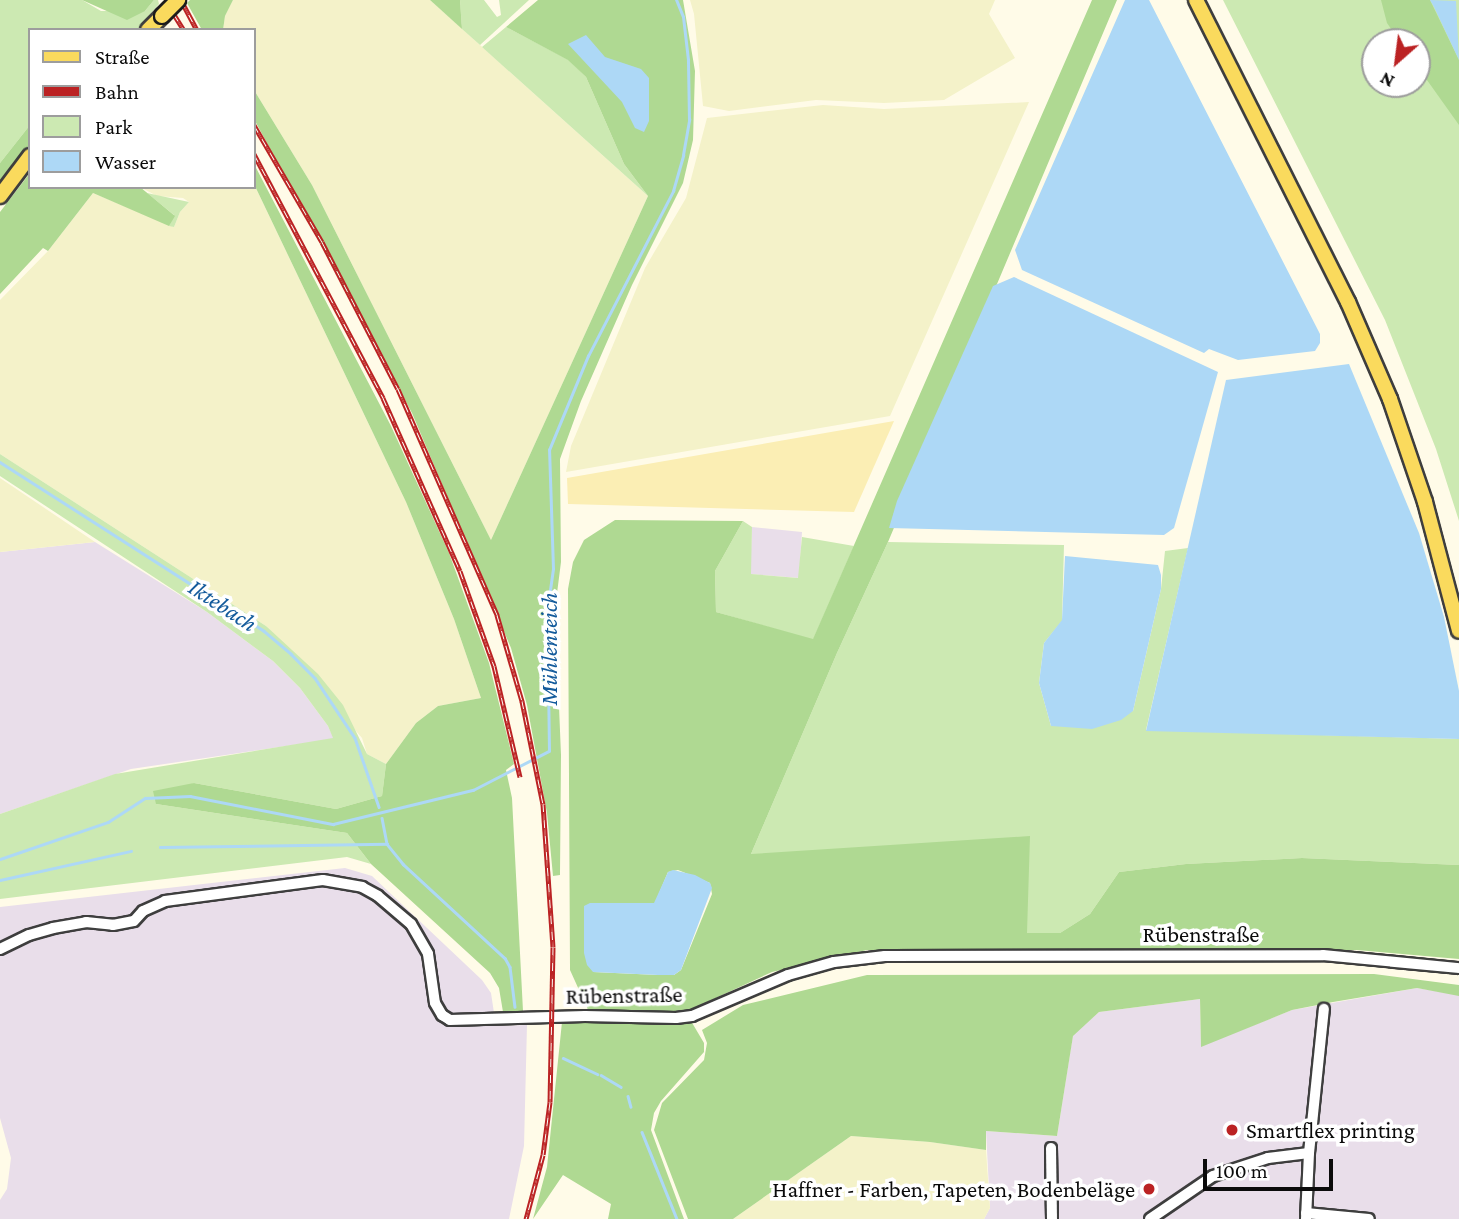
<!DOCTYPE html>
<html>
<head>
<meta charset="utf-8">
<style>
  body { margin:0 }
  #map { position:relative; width:1459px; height:1219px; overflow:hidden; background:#fffbe8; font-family:"Crimson Pro",serif }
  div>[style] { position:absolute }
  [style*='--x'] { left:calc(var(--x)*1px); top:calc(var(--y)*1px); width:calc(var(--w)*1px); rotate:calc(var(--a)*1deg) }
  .industrial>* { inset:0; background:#e9deea }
  .farmland>* { inset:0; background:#f4f2c9 }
  .green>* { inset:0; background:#cce9b2 }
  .forest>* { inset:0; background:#afd992 }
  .sand>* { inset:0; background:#fbeeb4 }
  .water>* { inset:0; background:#add8f6 }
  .stream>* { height:2.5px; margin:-1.25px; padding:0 1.25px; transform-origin:1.25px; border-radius:1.25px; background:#add8f6 }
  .roads { filter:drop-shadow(2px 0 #3e3e3e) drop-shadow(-2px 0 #3e3e3e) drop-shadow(0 2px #3e3e3e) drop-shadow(0 -2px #3e3e3e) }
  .minor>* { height:10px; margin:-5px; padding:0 5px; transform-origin:5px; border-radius:5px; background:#fff }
  .major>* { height:14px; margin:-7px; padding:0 7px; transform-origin:7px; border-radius:7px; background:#fada5d }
  .rail>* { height:5px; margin-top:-2.5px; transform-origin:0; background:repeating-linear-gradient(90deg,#fff 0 8px,#bb2223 0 16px); box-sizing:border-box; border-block:2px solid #bb2223 }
  .bridges { filter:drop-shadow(2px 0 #1c1c1c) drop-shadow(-2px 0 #1c1c1c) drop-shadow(0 2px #1c1c1c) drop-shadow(0 -2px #1c1c1c) }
  .major-bridge>* { height:14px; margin:-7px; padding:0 7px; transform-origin:7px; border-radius:7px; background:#fada5d }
  .dots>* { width:19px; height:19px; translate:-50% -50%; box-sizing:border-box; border:4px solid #fff; border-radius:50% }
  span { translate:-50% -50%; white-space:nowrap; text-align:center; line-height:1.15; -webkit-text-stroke:7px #fff; paint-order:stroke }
  .street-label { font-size:23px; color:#0b0b0b }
  .poi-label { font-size:23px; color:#0b0b0b }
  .left { translate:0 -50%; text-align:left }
  .right { translate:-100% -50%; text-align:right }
  .water-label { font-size:24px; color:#145b9c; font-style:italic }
  .legend { position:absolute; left:28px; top:28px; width:228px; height:161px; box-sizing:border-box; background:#fff; border:2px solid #9d9d9d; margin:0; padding:9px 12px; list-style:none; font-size:21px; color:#0b0b0b }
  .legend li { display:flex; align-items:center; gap:14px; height:35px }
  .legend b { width:35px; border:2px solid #9d9d9d }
  .north { position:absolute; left:1361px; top:28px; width:70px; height:70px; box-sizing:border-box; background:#fff; border:2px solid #9d9d9d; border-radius:50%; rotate:208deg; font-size:19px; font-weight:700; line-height:28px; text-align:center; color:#0b0b0b }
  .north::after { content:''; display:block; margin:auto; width:24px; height:32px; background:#bb2223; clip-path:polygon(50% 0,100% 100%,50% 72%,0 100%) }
  .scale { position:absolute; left:1203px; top:1159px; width:130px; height:32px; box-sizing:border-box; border:4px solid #0b0b0b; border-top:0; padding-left:9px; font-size:21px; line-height:24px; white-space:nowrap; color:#0b0b0b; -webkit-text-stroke:5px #fff; paint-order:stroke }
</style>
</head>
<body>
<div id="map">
  <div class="industrial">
    <i style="clip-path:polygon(752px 527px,802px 532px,799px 578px,750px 574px)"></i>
    <i style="clip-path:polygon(95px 542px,207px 612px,273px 661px,300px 688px,328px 726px,334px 739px,131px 769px,0 814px,0 552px)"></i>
    <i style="clip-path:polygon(345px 868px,372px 876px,482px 980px,491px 993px,496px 1026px,527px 1025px,524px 1146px,509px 1219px,0 1219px,0 1200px,7px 1189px,11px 1158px,0 1118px,0 907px)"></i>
    <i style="clip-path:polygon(1417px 988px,1459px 995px,1459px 1219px,984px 1219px,990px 1208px,986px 1131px,1057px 1136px,1073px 1035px,1099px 1012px,1200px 999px,1201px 1046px,1292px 1010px)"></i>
  </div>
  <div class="farmland">
    <i style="clip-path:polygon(233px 0,430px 0,648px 196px,491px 540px,312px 185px,254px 90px,254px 30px,223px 30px,225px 16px)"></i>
    <i style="clip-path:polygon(690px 0,995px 0,989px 14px,1015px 58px,944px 100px,884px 103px,816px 100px,729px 111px,703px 106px,694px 14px)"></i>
    <i style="clip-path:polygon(1029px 102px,890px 416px,566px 472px,571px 446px,645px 268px,686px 198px,707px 118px,823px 105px,884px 109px)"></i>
    <i style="clip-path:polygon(254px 184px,406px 502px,454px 619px,481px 698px,438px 706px,416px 723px,386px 764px,367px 754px,362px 738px,266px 626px,0 454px,0 300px,48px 251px,93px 193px,174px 227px,180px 212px,189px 202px,183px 198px,157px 196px,140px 187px,254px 187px)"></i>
    <i style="clip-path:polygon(0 478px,95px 542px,0 552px)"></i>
    <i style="clip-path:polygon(851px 1136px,930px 1142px,986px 1150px,990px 1208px,984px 1219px,733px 1219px)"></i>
  </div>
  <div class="green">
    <i style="clip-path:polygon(0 0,82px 0,101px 11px,145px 11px,154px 0,158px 0,159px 4px,137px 30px,30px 30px,30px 125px,0 163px)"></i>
    <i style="clip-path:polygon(460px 0,484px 0,497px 17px,501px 15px,499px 0,529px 0,480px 45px,462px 29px)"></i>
    <i style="clip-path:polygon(evenodd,1223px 0,1459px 0,1459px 521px,1436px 449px,1385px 320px,1223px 0,1375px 42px,1417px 42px,1417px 84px,1375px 84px,1375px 42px)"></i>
    <i style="clip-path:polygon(506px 27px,569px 60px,586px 77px,624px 164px,648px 196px,482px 47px)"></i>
    <i style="clip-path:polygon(147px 193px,189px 202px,180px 212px,174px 227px,169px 226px,174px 215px)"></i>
    <i style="clip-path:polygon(0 454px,266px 626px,318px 674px,343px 705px,367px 754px,386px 764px,382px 796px,336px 809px,194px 783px,156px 804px,347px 833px,371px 864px,347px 857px,0 899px,0 814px,115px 774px,333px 738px,328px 726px,300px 688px,273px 661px,207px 612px,0 476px)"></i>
    <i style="clip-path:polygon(743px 521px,752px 527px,751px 574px,798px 578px,802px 537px,854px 546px,813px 640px,716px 612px,715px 571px)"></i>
    <i style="clip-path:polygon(888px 542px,1064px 545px,1062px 621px,1044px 643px,1039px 683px,1051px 726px,1133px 711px,1161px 589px,1165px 551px,1188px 548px,1146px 730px,1459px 739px,1459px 865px,1302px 858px,1186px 864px,1119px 872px,1090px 914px,1060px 933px,1027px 933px,751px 854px,837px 653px)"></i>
  </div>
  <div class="forest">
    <i style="clip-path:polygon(82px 0,154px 0,145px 11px,127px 20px)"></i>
    <i style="clip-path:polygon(190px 0,233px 0,225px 16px,223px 30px,202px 30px,187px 3px)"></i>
    <i style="clip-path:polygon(430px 0,460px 0,462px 29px)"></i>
    <i style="clip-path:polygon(538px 0,683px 0,695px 71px,693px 140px,683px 183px,632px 285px,581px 401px,560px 459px,561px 562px,555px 609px,561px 755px,560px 875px,553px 876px,547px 813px,527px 705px,511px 648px,412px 413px,254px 119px,254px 90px,312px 185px,491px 540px,648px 196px,624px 164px,586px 77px,568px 60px,506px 27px)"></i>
    <i style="clip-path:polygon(evenodd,1092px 0,1117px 0,888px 542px,837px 653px,751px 854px,1030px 836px,1027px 933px,1060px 933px,1090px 914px,1119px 872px,1186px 864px,1302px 858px,1459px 865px,1459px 959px,1357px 950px,867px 950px,772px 972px,681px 1014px,589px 1012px,570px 970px,568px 589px,573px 562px,584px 540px,615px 520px,743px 521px,715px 571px,716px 612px,813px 639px,1092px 0,678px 870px,710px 883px,712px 894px,681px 970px,674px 975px,658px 975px,593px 972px,655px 903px,668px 872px,678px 870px)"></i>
    <i style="clip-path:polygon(1381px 0,1430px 0,1459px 60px,1459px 125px,1417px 66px,1417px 42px,1400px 42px,1387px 23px)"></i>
    <i style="clip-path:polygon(30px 125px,30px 144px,0 183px,0 163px)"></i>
    <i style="clip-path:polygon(254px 164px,391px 426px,449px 553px,489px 663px,514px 764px,506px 770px,512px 798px,523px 1011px,503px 1012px,499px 988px,490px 973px,371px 864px,347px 833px,156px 804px,153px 791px,194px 783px,336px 809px,382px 796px,386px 764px,416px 723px,438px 706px,481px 698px,454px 619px,406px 502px,254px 184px)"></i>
    <i style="clip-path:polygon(30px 173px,30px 187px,140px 187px,175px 216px,169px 226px,93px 193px,48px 251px,43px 248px,0 294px,0 212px)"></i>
    <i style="clip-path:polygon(1374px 974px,1459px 985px,1459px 996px,1417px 988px,1333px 1002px,1292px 1010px,1201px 1047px,1200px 999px,1099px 1012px,1073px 1036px,1057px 1136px,986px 1131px,986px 1150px,930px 1142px,851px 1136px,733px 1219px,688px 1219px,654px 1130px,662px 1103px,704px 1060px,707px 1043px,702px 1030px,743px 1005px,867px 975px)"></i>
    <i style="clip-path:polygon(691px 1021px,704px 1043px,704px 1052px,661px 1101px,654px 1113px,651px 1130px,684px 1219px,608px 1219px,611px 1204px,563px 1175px,533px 1219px,547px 1167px,562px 1022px,659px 1024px)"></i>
  </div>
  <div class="sand">
    <i style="clip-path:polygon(894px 421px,854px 512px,568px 504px,567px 478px)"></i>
  </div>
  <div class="water">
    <i style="clip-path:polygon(1125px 0,1149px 0,1320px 334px,1320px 343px,1315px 351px,1238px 360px,1209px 349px,1204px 353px,1022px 270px,1015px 250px)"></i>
    <i style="clip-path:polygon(1430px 0,1456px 1px,1459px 60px,1434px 7px)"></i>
    <i style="clip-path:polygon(586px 35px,605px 57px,641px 69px,649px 78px,649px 121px,644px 132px,635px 128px,622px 102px,568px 44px)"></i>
    <i style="clip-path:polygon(1014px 277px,1218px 372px,1174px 528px,1164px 535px,889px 528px,897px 501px,993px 286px)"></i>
    <i style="clip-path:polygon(1349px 364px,1419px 533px,1444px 617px,1459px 691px,1459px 739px,1146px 731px,1226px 380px)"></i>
    <i style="clip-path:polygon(1065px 556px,1158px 565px,1161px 575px,1161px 589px,1133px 711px,1121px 720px,1092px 729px,1051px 726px,1039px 683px,1044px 643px,1062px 620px)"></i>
    <i style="clip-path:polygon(673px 870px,695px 875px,710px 883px,712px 888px,681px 970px,674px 975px,658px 975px,593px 972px,587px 965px,584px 953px,584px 906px,590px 903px,654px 903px,668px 872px)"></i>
  </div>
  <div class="stream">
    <i style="--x:0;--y:462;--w:313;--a:32.6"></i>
    <i style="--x:264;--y:631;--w:35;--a:40"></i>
    <i style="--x:291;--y:654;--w:34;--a:45"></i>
    <i style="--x:315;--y:678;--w:72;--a:56.3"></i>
    <i style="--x:355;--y:738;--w:73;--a:70.8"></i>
    <i style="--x:382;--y:818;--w:26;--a:79"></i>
    <i style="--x:387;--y:844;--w:26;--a:51"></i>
    <i style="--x:403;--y:864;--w:139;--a:42.7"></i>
    <i style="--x:505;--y:958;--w:10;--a:61"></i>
    <i style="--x:510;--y:967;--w:40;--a:82.9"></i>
    <i style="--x:160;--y:847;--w:227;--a:-0.8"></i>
    <i style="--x:0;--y:859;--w:114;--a:-18.9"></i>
    <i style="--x:108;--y:822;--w:44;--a:-33"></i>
    <i style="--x:145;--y:798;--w:45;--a:-2.5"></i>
    <i style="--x:190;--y:796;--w:146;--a:11.1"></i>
    <i style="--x:333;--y:824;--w:144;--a:-13.7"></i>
    <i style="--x:473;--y:790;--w:85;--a:-27.2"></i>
    <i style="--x:549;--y:751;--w:140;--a:-90.8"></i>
    <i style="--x:547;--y:611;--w:42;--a:-81.9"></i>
    <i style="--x:553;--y:569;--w:119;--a:-91.9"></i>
    <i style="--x:549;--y:450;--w:102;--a:-67.5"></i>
    <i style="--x:588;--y:356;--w:186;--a:-62.7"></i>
    <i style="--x:673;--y:191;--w:37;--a:-74"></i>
    <i style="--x:683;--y:155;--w:36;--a:-80"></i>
    <i style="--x:689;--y:120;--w:60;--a:-91"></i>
    <i style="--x:688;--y:60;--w:43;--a:-96.6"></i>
    <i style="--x:683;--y:17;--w:18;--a:-112"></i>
    <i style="--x:0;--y:880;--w:134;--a:-12.5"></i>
    <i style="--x:563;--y:1058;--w:38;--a:25"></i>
    <i style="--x:601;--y:1075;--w:23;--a:31"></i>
    <i style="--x:628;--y:1096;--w:11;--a:75"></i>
    <i style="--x:642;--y:1132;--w:94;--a:68.1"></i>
  </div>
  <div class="roads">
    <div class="minor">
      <i style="--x:0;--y:949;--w:32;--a:-26"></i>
      <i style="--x:29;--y:935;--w:25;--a:-16"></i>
      <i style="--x:53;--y:928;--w:34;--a:-10"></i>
      <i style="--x:86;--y:922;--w:27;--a:6"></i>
      <i style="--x:113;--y:925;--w:21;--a:-11"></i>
      <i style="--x:134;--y:921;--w:13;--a:-48"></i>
      <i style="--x:143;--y:911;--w:24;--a:-24"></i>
      <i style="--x:165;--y:901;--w:159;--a:-7.6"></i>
      <i style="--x:323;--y:880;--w:40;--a:10"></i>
      <i style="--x:362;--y:887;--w:18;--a:29"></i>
      <i style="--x:378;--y:896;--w:43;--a:40.3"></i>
      <i style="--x:411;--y:924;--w:34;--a:60"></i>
      <i style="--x:428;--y:954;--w:49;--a:81.9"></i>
      <i style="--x:435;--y:1003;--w:14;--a:60"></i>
      <i style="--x:442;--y:1015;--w:9;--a:32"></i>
      <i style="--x:450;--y:1020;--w:135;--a:-1.7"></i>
      <i style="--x:585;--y:1016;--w:91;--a:1.3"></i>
      <i style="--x:676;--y:1018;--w:16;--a:-7"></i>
      <i style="--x:692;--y:1016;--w:104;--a:-23.1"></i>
      <i style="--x:788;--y:975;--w:48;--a:-15.8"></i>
      <i style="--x:834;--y:962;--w:51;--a:-6.7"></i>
      <i style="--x:885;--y:956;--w:438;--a:-0.1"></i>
      <i style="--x:1323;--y:955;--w:137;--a:5.5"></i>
      <i style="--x:1051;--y:1148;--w:71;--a:89.2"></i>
      <i style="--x:1306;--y:1213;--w:63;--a:5.4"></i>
      <i style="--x:1150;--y:1219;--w:76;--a:-34.3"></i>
      <i style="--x:1213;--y:1176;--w:58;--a:-18.1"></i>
      <i style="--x:1268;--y:1158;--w:41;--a:-7"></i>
      <i style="--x:1306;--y:1219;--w:66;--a:-87.4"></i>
      <i style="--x:1309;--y:1153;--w:145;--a:-84.1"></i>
    </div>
    <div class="major">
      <i style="--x:1196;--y:0;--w:338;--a:63.3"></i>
      <i style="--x:1348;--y:302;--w:106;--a:66.6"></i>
      <i style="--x:1390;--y:399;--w:109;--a:71.2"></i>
      <i style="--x:1425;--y:502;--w:133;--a:75.2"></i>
      <i style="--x:148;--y:30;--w:20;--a:-45"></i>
      <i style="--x:0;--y:196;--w:50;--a:-53.1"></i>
    </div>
  </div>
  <div class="rail">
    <i style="--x:165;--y:0;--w:36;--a:58"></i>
    <i style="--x:181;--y:0;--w:34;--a:62"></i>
    <i style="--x:254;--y:125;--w:135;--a:59.8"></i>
    <i style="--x:322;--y:242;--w:165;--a:62.7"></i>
    <i style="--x:398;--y:389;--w:247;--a:66.3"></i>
    <i style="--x:497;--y:615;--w:90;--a:73.8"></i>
    <i style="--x:522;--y:701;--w:105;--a:78.5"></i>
    <i style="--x:543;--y:804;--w:143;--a:86"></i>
    <i style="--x:553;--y:947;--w:155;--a:91.1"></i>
    <i style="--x:550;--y:1102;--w:53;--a:97.5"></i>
    <i style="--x:543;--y:1155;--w:66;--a:104.9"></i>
    <i style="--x:254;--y:154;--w:276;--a:62.1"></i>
    <i style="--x:383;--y:398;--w:189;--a:66"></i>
    <i style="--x:460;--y:571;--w:101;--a:70.3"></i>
    <i style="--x:494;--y:666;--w:114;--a:76.8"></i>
  </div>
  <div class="bridges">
    <div class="major-bridge">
      <i style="--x:162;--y:16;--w:23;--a:-45"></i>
    </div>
  </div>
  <div class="dots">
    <i style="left:1232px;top:1130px;background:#bb2223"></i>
    <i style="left:1149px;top:1189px;background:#bb2223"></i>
  </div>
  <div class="street-label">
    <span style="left:1201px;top:934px">Rübenstraße</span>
    <span style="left:624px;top:995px;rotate:-1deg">Rübenstraße</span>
  </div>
  <div class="poi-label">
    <span class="left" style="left:1246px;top:1130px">Smartflex printing</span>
    <span class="right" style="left:1135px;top:1189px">Haffner - Farben, Tapeten, Bodenbeläge</span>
  </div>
  <div class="water-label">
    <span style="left:223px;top:605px;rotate:33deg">Iktebach</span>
    <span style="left:549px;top:649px;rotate:-90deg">Mühlenteich</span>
  </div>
  <ul class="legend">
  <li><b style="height:9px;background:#fada5d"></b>Straße</li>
  <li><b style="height:9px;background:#bb2223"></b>Bahn</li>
  <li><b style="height:19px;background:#cce9b2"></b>Park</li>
  <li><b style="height:19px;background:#add8f6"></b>Wasser</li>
  </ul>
  <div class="north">N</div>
  <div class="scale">100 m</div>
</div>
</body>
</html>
